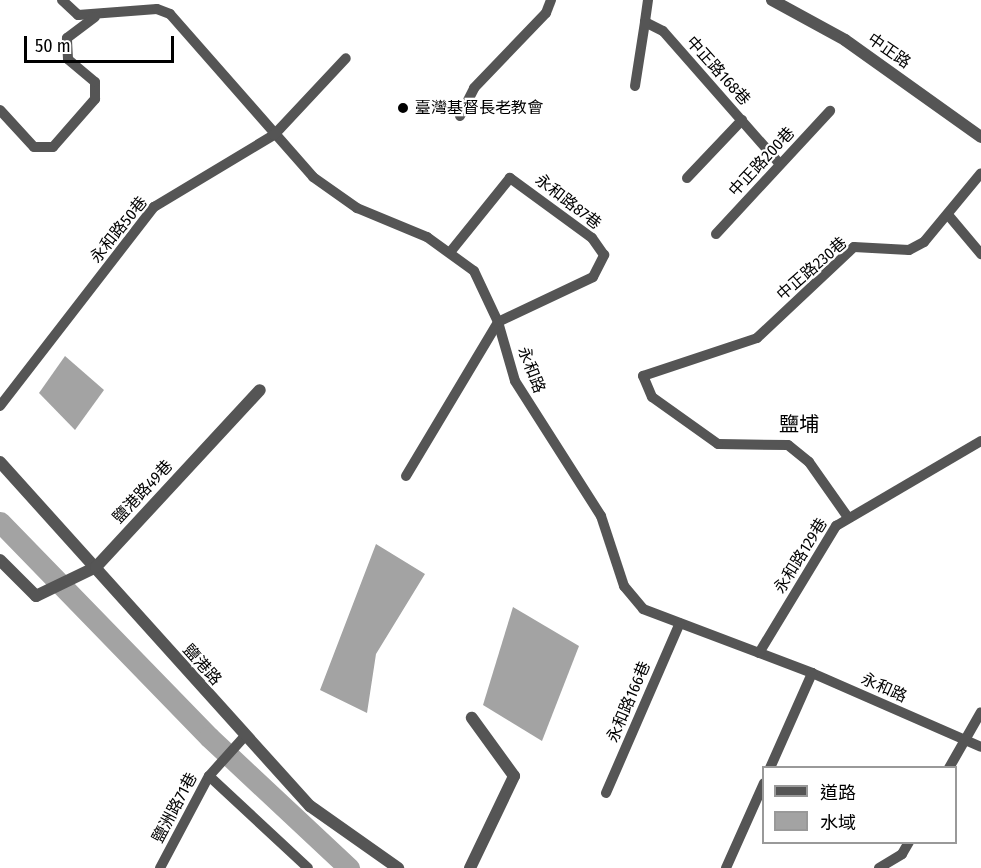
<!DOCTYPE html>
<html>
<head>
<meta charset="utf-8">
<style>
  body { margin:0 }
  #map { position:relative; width:981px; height:868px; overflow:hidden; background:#fff; font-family:"Fira Sans Condensed","Noto Sans TC",sans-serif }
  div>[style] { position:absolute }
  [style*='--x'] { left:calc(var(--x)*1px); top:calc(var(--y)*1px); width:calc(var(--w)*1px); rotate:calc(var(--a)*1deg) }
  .water>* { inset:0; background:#a3a3a3 }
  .canal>* { height:21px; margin:-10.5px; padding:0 10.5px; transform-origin:10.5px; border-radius:10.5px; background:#a3a3a3 }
  .service>* { height:10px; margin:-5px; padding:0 5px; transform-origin:5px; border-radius:5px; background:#555 }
  .minor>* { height:12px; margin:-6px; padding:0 6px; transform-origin:6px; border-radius:6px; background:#555 }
  .dots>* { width:16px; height:16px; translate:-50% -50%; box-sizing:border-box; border:3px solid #fff; border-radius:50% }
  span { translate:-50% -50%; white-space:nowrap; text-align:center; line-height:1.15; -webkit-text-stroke:4.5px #fff; paint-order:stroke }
  .street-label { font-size:16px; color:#000 }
  .poi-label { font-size:16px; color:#000 }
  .left { translate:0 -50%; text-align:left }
  .quarter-label { font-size:20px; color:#000 }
  .legend { position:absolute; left:762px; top:766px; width:195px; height:78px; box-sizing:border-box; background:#fff; border:2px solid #999; margin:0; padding:8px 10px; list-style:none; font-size:18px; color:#000 }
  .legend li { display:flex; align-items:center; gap:12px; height:30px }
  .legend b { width:30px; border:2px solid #999 }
  .scale { position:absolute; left:24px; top:36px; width:150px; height:27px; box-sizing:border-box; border:3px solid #000; border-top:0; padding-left:8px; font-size:18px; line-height:21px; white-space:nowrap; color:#000; -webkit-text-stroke:4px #fff; paint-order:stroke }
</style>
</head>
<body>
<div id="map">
  <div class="water">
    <i style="clip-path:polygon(65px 356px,104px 390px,75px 430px,39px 393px)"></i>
    <i style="clip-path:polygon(376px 544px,425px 574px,376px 654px,367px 713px,320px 690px)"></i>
    <i style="clip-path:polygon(513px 607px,579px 646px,542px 741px,483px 705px)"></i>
  </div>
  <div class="canal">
    <i style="--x:0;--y:522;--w:300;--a:45.8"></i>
    <i style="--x:209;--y:737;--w:192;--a:43.1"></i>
  </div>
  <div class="service">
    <i style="--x:62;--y:0;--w:22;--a:43"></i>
    <i style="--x:78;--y:15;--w:79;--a:-4.3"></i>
    <i style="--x:157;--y:9;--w:14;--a:21"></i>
    <i style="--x:170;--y:14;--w:217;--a:48.7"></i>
    <i style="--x:313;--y:177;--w:54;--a:35.2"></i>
    <i style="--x:357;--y:208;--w:76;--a:22.5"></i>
    <i style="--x:427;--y:237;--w:58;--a:35.9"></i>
    <i style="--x:474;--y:271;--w:56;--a:64.8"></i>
    <i style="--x:498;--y:322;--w:61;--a:73.9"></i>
    <i style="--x:515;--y:381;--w:160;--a:57.5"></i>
    <i style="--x:601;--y:516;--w:74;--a:71.8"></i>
    <i style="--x:624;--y:586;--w:30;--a:50"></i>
    <i style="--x:643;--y:609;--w:181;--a:20.7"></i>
    <i style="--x:812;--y:673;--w:184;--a:23.6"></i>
    <i style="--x:648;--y:0;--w:22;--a:98"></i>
    <i style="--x:645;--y:22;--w:20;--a:27"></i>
    <i style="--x:663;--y:31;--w:176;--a:48.7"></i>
    <i style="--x:635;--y:86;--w:65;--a:-81.1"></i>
    <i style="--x:0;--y:110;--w:50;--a:47.4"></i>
    <i style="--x:34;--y:147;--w:19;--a:0"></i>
    <i style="--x:53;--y:147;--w:64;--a:-48.8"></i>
    <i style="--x:95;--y:99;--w:17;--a:-90"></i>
    <i style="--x:95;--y:82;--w:35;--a:-140"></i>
    <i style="--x:68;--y:59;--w:21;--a:-93"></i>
    <i style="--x:67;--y:38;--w:35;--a:-37"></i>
    <i style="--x:460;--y:116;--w:31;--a:-63"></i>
    <i style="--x:474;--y:88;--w:104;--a:-46.2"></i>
    <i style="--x:546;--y:13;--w:14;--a:-69"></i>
    <i style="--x:687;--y:178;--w:80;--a:-46.5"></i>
    <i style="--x:949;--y:216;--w:50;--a:49.9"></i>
    <i style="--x:716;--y:234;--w:168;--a:-47.2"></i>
    <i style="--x:0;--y:406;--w:252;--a:-52.3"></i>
    <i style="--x:154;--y:207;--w:140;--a:-31"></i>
    <i style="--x:274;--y:135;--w:105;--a:-46.9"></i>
    <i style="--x:406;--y:476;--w:179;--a:-59.1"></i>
    <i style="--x:498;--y:322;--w:105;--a:-25.3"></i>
    <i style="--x:593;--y:277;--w:25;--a:-63"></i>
    <i style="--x:604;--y:255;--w:21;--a:-125"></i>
    <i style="--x:592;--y:238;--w:102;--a:-143.8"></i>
    <i style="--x:510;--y:178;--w:94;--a:128.9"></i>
    <i style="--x:847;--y:516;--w:66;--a:-125.1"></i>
    <i style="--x:809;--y:462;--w:27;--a:-141"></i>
    <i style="--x:788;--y:445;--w:70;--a:-179.2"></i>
    <i style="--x:718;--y:444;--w:81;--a:-144.5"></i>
    <i style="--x:652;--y:397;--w:23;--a:-113"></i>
    <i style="--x:643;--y:376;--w:120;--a:-18.4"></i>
    <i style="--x:757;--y:338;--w:133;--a:-43.2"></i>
    <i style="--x:854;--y:247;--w:55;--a:3.1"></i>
    <i style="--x:909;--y:250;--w:17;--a:-28"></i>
    <i style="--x:924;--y:242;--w:89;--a:-50.4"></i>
    <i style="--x:759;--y:653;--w:149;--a:-58.8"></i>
    <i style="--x:836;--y:526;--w:168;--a:-30.4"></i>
    <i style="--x:770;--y:768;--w:104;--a:-66.1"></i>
    <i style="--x:949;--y:768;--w:64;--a:-60.3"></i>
    <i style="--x:209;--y:776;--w:135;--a:42.9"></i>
    <i style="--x:606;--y:793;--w:185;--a:-66.5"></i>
    <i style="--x:160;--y:868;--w:104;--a:-62"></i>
    <i style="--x:209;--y:776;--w:52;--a:-48.1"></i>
    <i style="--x:726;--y:868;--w:93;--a:-65.9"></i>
    <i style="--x:879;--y:868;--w:27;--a:-31"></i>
    <i style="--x:902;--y:854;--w:14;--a:-60"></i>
  </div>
  <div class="minor">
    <i style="--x:772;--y:0;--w:83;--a:28.7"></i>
    <i style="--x:845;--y:40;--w:167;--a:35.5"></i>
    <i style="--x:0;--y:462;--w:463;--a:48"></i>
    <i style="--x:310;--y:806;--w:108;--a:35.2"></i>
    <i style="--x:0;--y:560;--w:51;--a:45"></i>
    <i style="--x:36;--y:596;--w:67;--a:-25.8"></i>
    <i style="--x:96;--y:567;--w:241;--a:-47.2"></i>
    <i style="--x:470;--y:868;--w:102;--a:-64.4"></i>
    <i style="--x:514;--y:776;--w:72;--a:-125.9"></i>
  </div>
  <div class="dots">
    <i style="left:403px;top:108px;background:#000"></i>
  </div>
  <div class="street-label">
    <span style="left:889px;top:51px;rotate:35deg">中正路</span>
    <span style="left:718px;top:71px;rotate:48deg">中正路168巷</span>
    <span style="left:762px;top:162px;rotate:-47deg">中正路200巷</span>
    <span style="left:568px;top:202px;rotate:38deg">永和路87巷</span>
    <span style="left:119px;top:230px;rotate:-51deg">永和路50巷</span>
    <span style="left:812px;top:269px;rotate:-41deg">中正路230巷</span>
    <span style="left:531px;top:370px;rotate:69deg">永和路</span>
    <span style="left:143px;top:492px;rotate:-47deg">鹽港路49巷</span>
    <span style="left:801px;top:556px;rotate:-58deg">永和路129巷</span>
    <span style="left:202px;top:665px;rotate:48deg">鹽港路</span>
    <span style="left:884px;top:688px;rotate:24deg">永和路</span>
    <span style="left:629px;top:702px;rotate:-67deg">永和路166巷</span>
    <span style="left:175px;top:808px;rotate:-62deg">鹽洲路71巷</span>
  </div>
  <div class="poi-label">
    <span class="left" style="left:415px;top:108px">臺灣基督長老教會</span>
  </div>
  <div class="quarter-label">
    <span style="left:799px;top:424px">鹽埔</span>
  </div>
  <ul class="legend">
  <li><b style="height:8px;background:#555"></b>道路</li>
  <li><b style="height:16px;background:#a3a3a3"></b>水域</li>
  </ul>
  <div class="scale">50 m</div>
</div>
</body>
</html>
